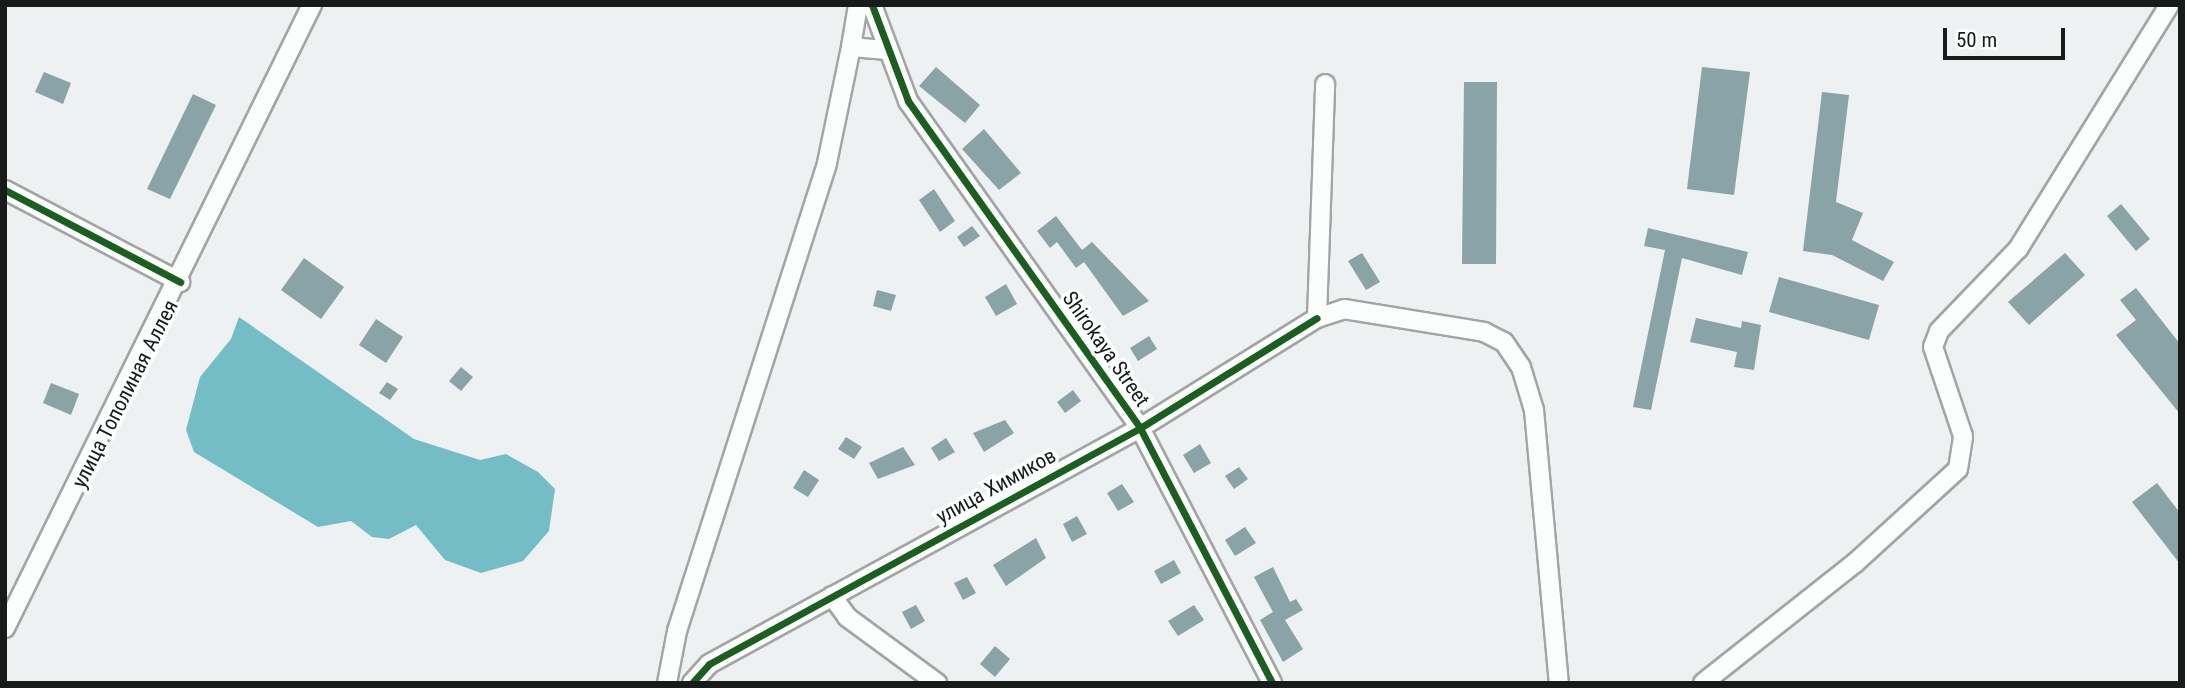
<!DOCTYPE html>
<html>
<head>
<meta charset="utf-8">
<style>
  body { margin:0 }
  #map { position:relative; width:2185px; height:688px; overflow:hidden; background:#eef1f2; font-family:"Roboto Condensed",sans-serif }
  div>[style] { position:absolute }
  [style*='--x'] { left:calc(var(--x)*1px); top:calc(var(--y)*1px); width:calc(var(--w)*1px); rotate:calc(var(--a)*1deg) }
  .water>* { inset:0; background:#74bdc7 }
  .building>* { inset:0; background:#89a3a6 }
  .roads { filter:drop-shadow(2px 0 #a3a5a5) drop-shadow(-2px 0 #a3a5a5) drop-shadow(0 2px #a3a5a5) drop-shadow(0 -2px #a3a5a5) }
  .minor>* { height:18px; margin:-9px; padding:0 9px; transform-origin:9px; border-radius:9px; background:#fcfdfd }
  .cycleway>* { height:7px; margin:-3.5px; padding:0 3.5px; transform-origin:3.5px; border-radius:3.5px; background:#1b5e20 }
  span { translate:-50% -50%; white-space:nowrap; text-align:center; line-height:1.15; -webkit-text-stroke:7px #feffff; paint-order:stroke }
  .street-label { font-size:21px; color:#191b1b }
  .frame { position:absolute; inset:0; border:7px solid #191b1b; pointer-events:none }
  .scale { position:absolute; left:1943px; top:28px; width:122px; height:32px; box-sizing:border-box; border:4px solid #191b1b; border-top:0; padding-left:9px; font-size:21px; line-height:24px; white-space:nowrap; color:#191b1b; -webkit-text-stroke:5px #feffff; paint-order:stroke }
</style>
</head>
<body>
<div id="map">
  <div class="water">
    <i style="clip-path:polygon(239px 317px,414px 439px,480px 460px,506px 454px,538px 472px,555px 489px,549px 531px,523px 561px,481px 573px,445px 560px,416px 525px,389px 539px,372px 537px,351px 521px,318px 527px,194px 452px,186px 430px,200px 377px,231px 339px)"></i>
  </div>
  <div class="building">
    <i style="clip-path:polygon(936px 67px,980px 105px,965px 123px,919px 86px)"></i>
    <i style="clip-path:polygon(1702px 67px,1750px 72px,1734px 195px,1687px 189px)"></i>
    <i style="clip-path:polygon(44px 72px,71px 83px,63px 104px,35px 92px)"></i>
    <i style="clip-path:polygon(1464px 82px,1497px 82px,1496px 264px,1462px 264px)"></i>
    <i style="clip-path:polygon(1822px 92px,1849px 95px,1836px 202px,1863px 213px,1852px 240px,1894px 262px,1883px 281px,1832px 255px,1803px 251px)"></i>
    <i style="clip-path:polygon(193px 94px,216px 105px,170px 199px,147px 189px)"></i>
    <i style="clip-path:polygon(984px 129px,1021px 173px,999px 190px,962px 149px)"></i>
    <i style="clip-path:polygon(934px 189px,955px 221px,940px 232px,919px 200px)"></i>
    <i style="clip-path:polygon(2121px 204px,2150px 239px,2136px 251px,2107px 216px)"></i>
    <i style="clip-path:polygon(1056px 216px,1082px 250px,1092px 242px,1149px 301px,1123px 316px,1084px 262px,1076px 268px,1057px 242px,1050px 248px,1037px 231px)"></i>
    <i style="clip-path:polygon(972px 226px,980px 236px,964px 247px,957px 237px)"></i>
    <i style="clip-path:polygon(1648px 228px,1748px 252px,1742px 275px,1682px 258px,1651px 410px,1633px 407px,1665px 250px,1644px 246px)"></i>
    <i style="clip-path:polygon(1362px 253px,1380px 282px,1366px 290px,1348px 261px)"></i>
    <i style="clip-path:polygon(2065px 253px,2085px 275px,2029px 325px,2008px 302px)"></i>
    <i style="clip-path:polygon(304px 258px,344px 287px,321px 319px,281px 290px)"></i>
    <i style="clip-path:polygon(1779px 277px,1879px 305px,1869px 340px,1769px 312px)"></i>
    <i style="clip-path:polygon(1006px 284px,1017px 304px,996px 316px,985px 297px)"></i>
    <i style="clip-path:polygon(2136px 288px,2180px 344px,2180px 414px,2116px 335px,2136px 320px,2120px 300px)"></i>
    <i style="clip-path:polygon(877px 290px,896px 295px,891px 311px,873px 306px)"></i>
    <i style="clip-path:polygon(1696px 318px,1741px 328px,1742px 321px,1761px 325px,1754px 370px,1734px 367px,1737px 352px,1690px 342px)"></i>
    <i style="clip-path:polygon(376px 319px,403px 337px,386px 363px,359px 345px)"></i>
    <i style="clip-path:polygon(1149px 336px,1157px 349px,1138px 361px,1130px 348px)"></i>
    <i style="clip-path:polygon(461px 367px,473px 377px,461px 391px,449px 381px)"></i>
    <i style="clip-path:polygon(387px 382px,398px 389px,390px 400px,379px 393px)"></i>
    <i style="clip-path:polygon(51px 383px,79px 394px,71px 415px,43px 403px)"></i>
    <i style="clip-path:polygon(1073px 390px,1081px 401px,1065px 413px,1057px 402px)"></i>
    <i style="clip-path:polygon(1005px 420px,1014px 433px,984px 452px,973px 433px)"></i>
    <i style="clip-path:polygon(846px 437px,862px 447px,854px 459px,838px 449px)"></i>
    <i style="clip-path:polygon(946px 438px,955px 452px,939px 461px,931px 448px)"></i>
    <i style="clip-path:polygon(1200px 444px,1211px 463px,1194px 473px,1183px 455px)"></i>
    <i style="clip-path:polygon(903px 447px,915px 465px,878px 479px,869px 463px)"></i>
    <i style="clip-path:polygon(1239px 467px,1248px 479px,1234px 489px,1225px 476px)"></i>
    <i style="clip-path:polygon(804px 470px,819px 480px,808px 497px,793px 488px)"></i>
    <i style="clip-path:polygon(2157px 483px,2180px 513px,2180px 564px,2132px 502px)"></i>
    <i style="clip-path:polygon(1122px 484px,1134px 502px,1118px 511px,1107px 493px)"></i>
    <i style="clip-path:polygon(1077px 516px,1087px 534px,1072px 542px,1063px 524px)"></i>
    <i style="clip-path:polygon(1245px 527px,1256px 543px,1235px 556px,1225px 540px)"></i>
    <i style="clip-path:polygon(1036px 538px,1046px 558px,1006px 586px,993px 565px)"></i>
    <i style="clip-path:polygon(1174px 560px,1181px 573px,1161px 584px,1154px 571px)"></i>
    <i style="clip-path:polygon(1273px 567px,1290px 602px,1296px 599px,1303px 610px,1285px 620px,1303px 649px,1283px 662px,1260px 620px,1273px 612px,1254px 577px)"></i>
    <i style="clip-path:polygon(967px 577px,976px 593px,963px 600px,954px 583px)"></i>
    <i style="clip-path:polygon(916px 605px,925px 621px,911px 629px,902px 612px)"></i>
    <i style="clip-path:polygon(1194px 605px,1204px 620px,1178px 636px,1168px 621px)"></i>
    <i style="clip-path:polygon(995px 646px,1010px 659px,995px 677px,980px 664px)"></i>
  </div>
  <div class="roads">
    <div class="minor">
      <i style="--x:872;--y:5;--w:103;--a:69.4"></i>
      <i style="--x:908;--y:101;--w:401;--a:54.6"></i>
      <i style="--x:1140;--y:428;--w:287;--a:62.6"></i>
      <i style="--x:851;--y:47;--w:43;--a:-80.5"></i>
      <i style="--x:5;--y:190;--w:198;--a:27.7"></i>
      <i style="--x:1317;--y:318;--w:234;--a:-88"></i>
      <i style="--x:832;--y:596;--w:26;--a:54"></i>
      <i style="--x:847;--y:617;--w:112;--a:36.3"></i>
      <i style="--x:5;--y:628;--w:695;--a:-63.77"></i>
      <i style="--x:667;--y:683;--w:53;--a:-79.1"></i>
      <i style="--x:677;--y:631;--w:491;--a:-72.2"></i>
      <i style="--x:827;--y:163;--w:118;--a:-78.3"></i>
      <i style="--x:851;--y:47;--w:36;--a:5"></i>
      <i style="--x:692;--y:683;--w:25;--a:-48"></i>
      <i style="--x:709;--y:664;--w:491;--a:-28.7"></i>
      <i style="--x:1140;--y:428;--w:208;--a:-31.9"></i>
      <i style="--x:1317;--y:318;--w:28;--a:-18"></i>
      <i style="--x:1344;--y:309;--w:142;--a:9.3"></i>
      <i style="--x:1484;--y:332;--w:22;--a:27"></i>
      <i style="--x:1504;--y:342;--w:30;--a:56"></i>
      <i style="--x:1521;--y:367;--w:45;--a:73.2"></i>
      <i style="--x:1534;--y:410;--w:274;--a:84.8"></i>
      <i style="--x:1703;--y:683;--w:194;--a:-38.3"></i>
      <i style="--x:1855;--y:563;--w:139;--a:-42.4"></i>
      <i style="--x:1958;--y:469;--w:33;--a:-81"></i>
      <i style="--x:1963;--y:436;--w:94;--a:-108.6"></i>
      <i style="--x:1933;--y:347;--w:17;--a:-69"></i>
      <i style="--x:1939;--y:331;--w:114;--a:-46.1"></i>
      <i style="--x:2018;--y:249;--w:287;--a:-58.2"></i>
    </div>
  </div>
  <div class="cycleway">
    <i style="--x:872;--y:5;--w:103;--a:69.4"></i>
    <i style="--x:908;--y:101;--w:401;--a:54.6"></i>
    <i style="--x:1140;--y:428;--w:287;--a:62.6"></i>
    <i style="--x:5;--y:190;--w:198;--a:27.7"></i>
    <i style="--x:692;--y:683;--w:25;--a:-48"></i>
    <i style="--x:709;--y:664;--w:491;--a:-28.7"></i>
    <i style="--x:1140;--y:428;--w:208;--a:-31.9"></i>
  </div>
  <div class="street-label">
    <span style="left:1106px;top:349px;rotate:55deg">Shirokaya Street</span>
    <span style="left:125px;top:394px;rotate:-63deg">улица Тополиная Аллея</span>
    <span style="left:996px;top:486px;rotate:-29deg">улица Химиков</span>
  </div>
  <div class="frame"></div>
  <div class="scale">50 m</div>
</div>
</body>
</html>
